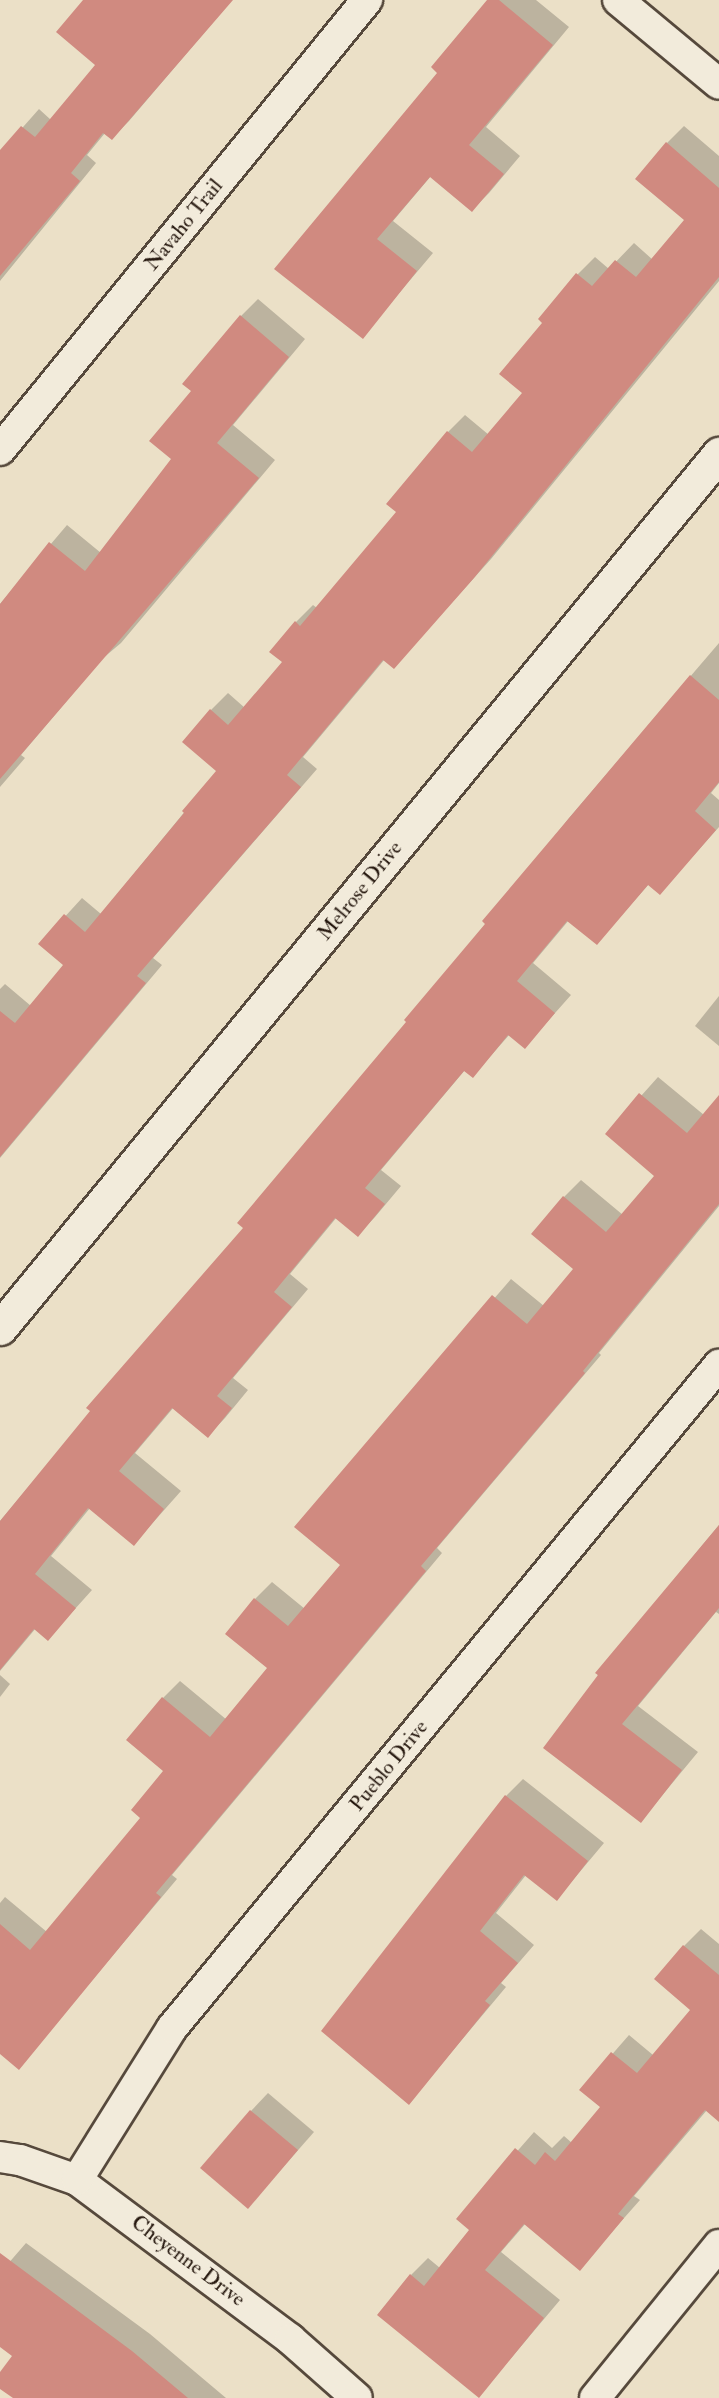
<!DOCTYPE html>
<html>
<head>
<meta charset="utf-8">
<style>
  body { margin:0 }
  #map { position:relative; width:719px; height:2398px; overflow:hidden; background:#ebe0c7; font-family:"IM FELL Double Pica",serif }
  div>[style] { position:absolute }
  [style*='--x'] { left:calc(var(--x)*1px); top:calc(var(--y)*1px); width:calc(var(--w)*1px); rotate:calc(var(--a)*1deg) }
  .shadow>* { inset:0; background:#0003 }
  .building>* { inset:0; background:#d08a80 }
  .roads { filter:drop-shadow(2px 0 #56493c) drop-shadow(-2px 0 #56493c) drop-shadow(0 2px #56493c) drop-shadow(0 -2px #56493c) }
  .street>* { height:30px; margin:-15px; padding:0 15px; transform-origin:15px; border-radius:15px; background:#f2ebdb }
  .secondary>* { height:33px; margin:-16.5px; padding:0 16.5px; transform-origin:16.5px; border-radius:16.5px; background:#f2ebdb }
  span { translate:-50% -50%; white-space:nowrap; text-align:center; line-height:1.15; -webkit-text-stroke:5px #f2ebdb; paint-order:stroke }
  .street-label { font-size:21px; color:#25170e }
</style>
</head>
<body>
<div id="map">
  <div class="shadow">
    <i style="clip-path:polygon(86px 0,232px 0,129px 121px,112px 138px,105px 133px,87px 155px,96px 163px,0 281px,0 153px,39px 109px,51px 120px,97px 65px)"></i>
    <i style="clip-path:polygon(489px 0,536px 0,569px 27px,486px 127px,520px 156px,489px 193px,472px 210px,431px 176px,393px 221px,433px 253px,362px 337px,276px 269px,439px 72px)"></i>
    <i style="clip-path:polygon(684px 126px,719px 156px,719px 281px,491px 559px,394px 667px,385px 659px,303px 757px,317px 769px,153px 958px,162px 965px,0 1158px,0 989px,5px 984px,31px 1006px,65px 965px,40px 944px,82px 898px,101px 914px,218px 771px,211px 710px,228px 693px,245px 708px,284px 662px,296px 622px,313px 605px,317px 608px,398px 512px,448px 432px,465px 415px,489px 435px,524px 393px,545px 323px,578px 274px,595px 257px,609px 269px,634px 243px,653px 260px,686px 220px,667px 143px)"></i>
    <i style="clip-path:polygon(258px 299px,305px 339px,233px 425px,275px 460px,121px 643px,102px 659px,21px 755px,25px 758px,0 787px,0 604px,67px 525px,101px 553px,173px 459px,193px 391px,241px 316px)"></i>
    <i style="clip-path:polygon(719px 643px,719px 783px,711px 793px,719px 800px,719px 827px,660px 893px,649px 884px,597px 943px,569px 920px,533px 963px,571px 995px,525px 1047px,510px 1034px,473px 1076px,465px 1070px,381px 1170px,401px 1186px,375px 1217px,358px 1235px,337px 1217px,290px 1274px,308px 1289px,233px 1378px,248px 1390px,225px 1418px,208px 1436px,174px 1407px,135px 1453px,181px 1491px,134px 1544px,90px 1508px,51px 1556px,92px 1590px,48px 1639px,36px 1628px,0 1671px,0 1521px,245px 1228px,569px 818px)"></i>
    <i style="clip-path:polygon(719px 996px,719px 1046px,695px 1026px)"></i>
    <i style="clip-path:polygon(658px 1077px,704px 1115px,719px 1097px,719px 1206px,599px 1353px,601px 1355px,437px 1548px,442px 1553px,172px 1875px,177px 1879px,19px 2067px,0 2052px,0 1903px,5px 1897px,47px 1932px,142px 1818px,166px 1771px,128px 1740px,163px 1698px,180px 1681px,227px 1720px,269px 1668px,255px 1599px,272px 1582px,305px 1609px,342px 1565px,296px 1527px,511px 1279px,544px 1306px,575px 1269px,564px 1197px,581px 1180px,623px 1215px,656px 1176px,607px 1134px)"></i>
    <i style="clip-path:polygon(719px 1525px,719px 1614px,716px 1612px,638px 1706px,698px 1752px,641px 1821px,597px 1673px)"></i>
    <i style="clip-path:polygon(0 1675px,10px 1684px,0 1697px)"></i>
    <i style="clip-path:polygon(523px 1779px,604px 1843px,557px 1899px,526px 1875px,496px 1913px,534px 1945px,501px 1983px,506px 1987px,409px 2103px,506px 1796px)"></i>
    <i style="clip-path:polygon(701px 1929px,719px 1944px,719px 2103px,707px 2110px,634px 2196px,640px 2200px,579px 2269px,526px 2223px,501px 2252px,560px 2300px,479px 2396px,411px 2275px,428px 2258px,440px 2268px,471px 2230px,458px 2219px,534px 2132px,552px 2148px,564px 2136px,572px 2143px,602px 2107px,581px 2090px,629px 2035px,653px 2055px,692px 2010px,684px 1946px)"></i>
    <i style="clip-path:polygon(268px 2093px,314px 2132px,248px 2207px,251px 2111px)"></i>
    <i style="clip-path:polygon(26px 2243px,150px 2334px,226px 2398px,15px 2398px,0 2387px,0 2374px,14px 2355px,0 2345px,0 2273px)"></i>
  </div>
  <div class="building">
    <i style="clip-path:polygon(83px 0,233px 0,112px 140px,103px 133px,71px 173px,80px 181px,0 276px,0 150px,21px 126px,35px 137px,95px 65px,56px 32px)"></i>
    <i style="clip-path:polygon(487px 0,499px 0,553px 45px,469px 145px,504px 174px,472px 212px,430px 177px,377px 239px,417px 271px,363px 339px,274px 269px,437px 73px,431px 67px)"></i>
    <i style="clip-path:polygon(666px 142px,719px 188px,719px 277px,474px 578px,394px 669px,383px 660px,287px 775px,301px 787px,137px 976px,146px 983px,0 1157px,0 1011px,15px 1023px,63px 965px,38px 944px,64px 914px,85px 932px,184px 813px,182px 811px,216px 771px,182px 742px,210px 709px,228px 725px,282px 662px,269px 652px,295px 621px,300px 626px,396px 512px,386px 504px,447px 431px,472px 452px,522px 393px,499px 374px,542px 323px,538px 319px,576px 273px,592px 286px,615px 260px,636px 277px,684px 220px,635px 179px)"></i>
    <i style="clip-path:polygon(240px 315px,289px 357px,217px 443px,259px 478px,0 779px,0 604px,49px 542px,85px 571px,171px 459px,149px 441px,191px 391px,182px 384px)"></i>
    <i style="clip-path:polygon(690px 675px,719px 700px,719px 782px,695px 811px,716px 830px,660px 895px,648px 885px,597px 945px,567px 921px,517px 981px,555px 1013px,525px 1049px,508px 1035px,473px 1078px,464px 1071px,365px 1188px,385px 1204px,358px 1237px,335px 1218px,274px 1292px,292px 1307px,217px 1396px,232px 1408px,208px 1438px,172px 1408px,119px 1471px,164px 1509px,134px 1546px,88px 1508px,35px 1574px,76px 1608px,48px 1641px,34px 1629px,0 1670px,0 1521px,90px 1411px,86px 1408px,243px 1228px,237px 1223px,406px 1022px,404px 1020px,485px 924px,482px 921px)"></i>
    <i style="clip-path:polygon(639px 1093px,687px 1133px,719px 1095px,719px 1204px,583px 1371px,585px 1373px,421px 1566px,426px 1571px,156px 1893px,161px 1897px,19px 2070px,0 2054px,0 1924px,30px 1950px,140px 1818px,131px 1810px,163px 1771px,126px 1740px,162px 1697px,210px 1737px,267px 1668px,225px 1634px,254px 1598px,288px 1626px,340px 1565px,294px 1527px,492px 1295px,527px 1324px,573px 1269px,531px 1234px,563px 1196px,606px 1232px,654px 1176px,605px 1134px)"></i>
    <i style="clip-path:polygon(719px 1525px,719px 1608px,622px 1724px,682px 1770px,641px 1823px,543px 1748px,598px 1675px,595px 1673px)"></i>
    <i style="clip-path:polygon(505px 1795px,588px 1861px,557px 1901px,524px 1875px,480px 1931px,518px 1963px,485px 2001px,490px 2005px,409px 2105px,321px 2031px)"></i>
    <i style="clip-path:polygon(683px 1945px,719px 1975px,719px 2122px,705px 2110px,618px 2214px,624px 2218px,580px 2271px,524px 2224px,485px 2270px,544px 2318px,479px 2398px,377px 2315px,410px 2274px,424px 2286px,469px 2230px,456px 2219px,515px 2148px,535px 2165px,545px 2152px,555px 2161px,600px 2107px,579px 2090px,611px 2052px,637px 2073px,690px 2010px,654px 1979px)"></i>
    <i style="clip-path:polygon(250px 2110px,298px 2150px,248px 2209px,200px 2168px)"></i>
    <i style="clip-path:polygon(0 2253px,132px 2351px,188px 2398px,13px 2398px,0 2389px,0 2372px,12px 2356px,0 2347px)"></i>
  </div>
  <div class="roads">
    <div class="street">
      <i style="--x:618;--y:0;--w:131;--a:39.7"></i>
      <i style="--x:0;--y:450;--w:581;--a:-50.8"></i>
      <i style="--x:0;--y:2157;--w:20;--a:9"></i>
      <i style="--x:20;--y:2160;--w:60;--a:19.3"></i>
      <i style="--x:77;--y:2180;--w:266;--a:36.7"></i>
      <i style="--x:290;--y:2339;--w:89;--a:41.4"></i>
      <i style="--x:77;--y:2180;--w:179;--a:-58"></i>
      <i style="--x:172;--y:2028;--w:860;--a:-50.48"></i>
      <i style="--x:595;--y:2398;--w:197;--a:-51"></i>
    </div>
    <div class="secondary">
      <i style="--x:0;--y:1328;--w:1132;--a:-50.56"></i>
    </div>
  </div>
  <div class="street-label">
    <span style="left:184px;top:225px;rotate:-51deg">Navaho Trail</span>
    <span style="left:360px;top:891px;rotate:-51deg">Melrose Drive</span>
    <span style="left:389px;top:1766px;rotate:-51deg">Pueblo Drive</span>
    <span style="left:188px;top:2261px;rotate:37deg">Cheyenne Drive</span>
  </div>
</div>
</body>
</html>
